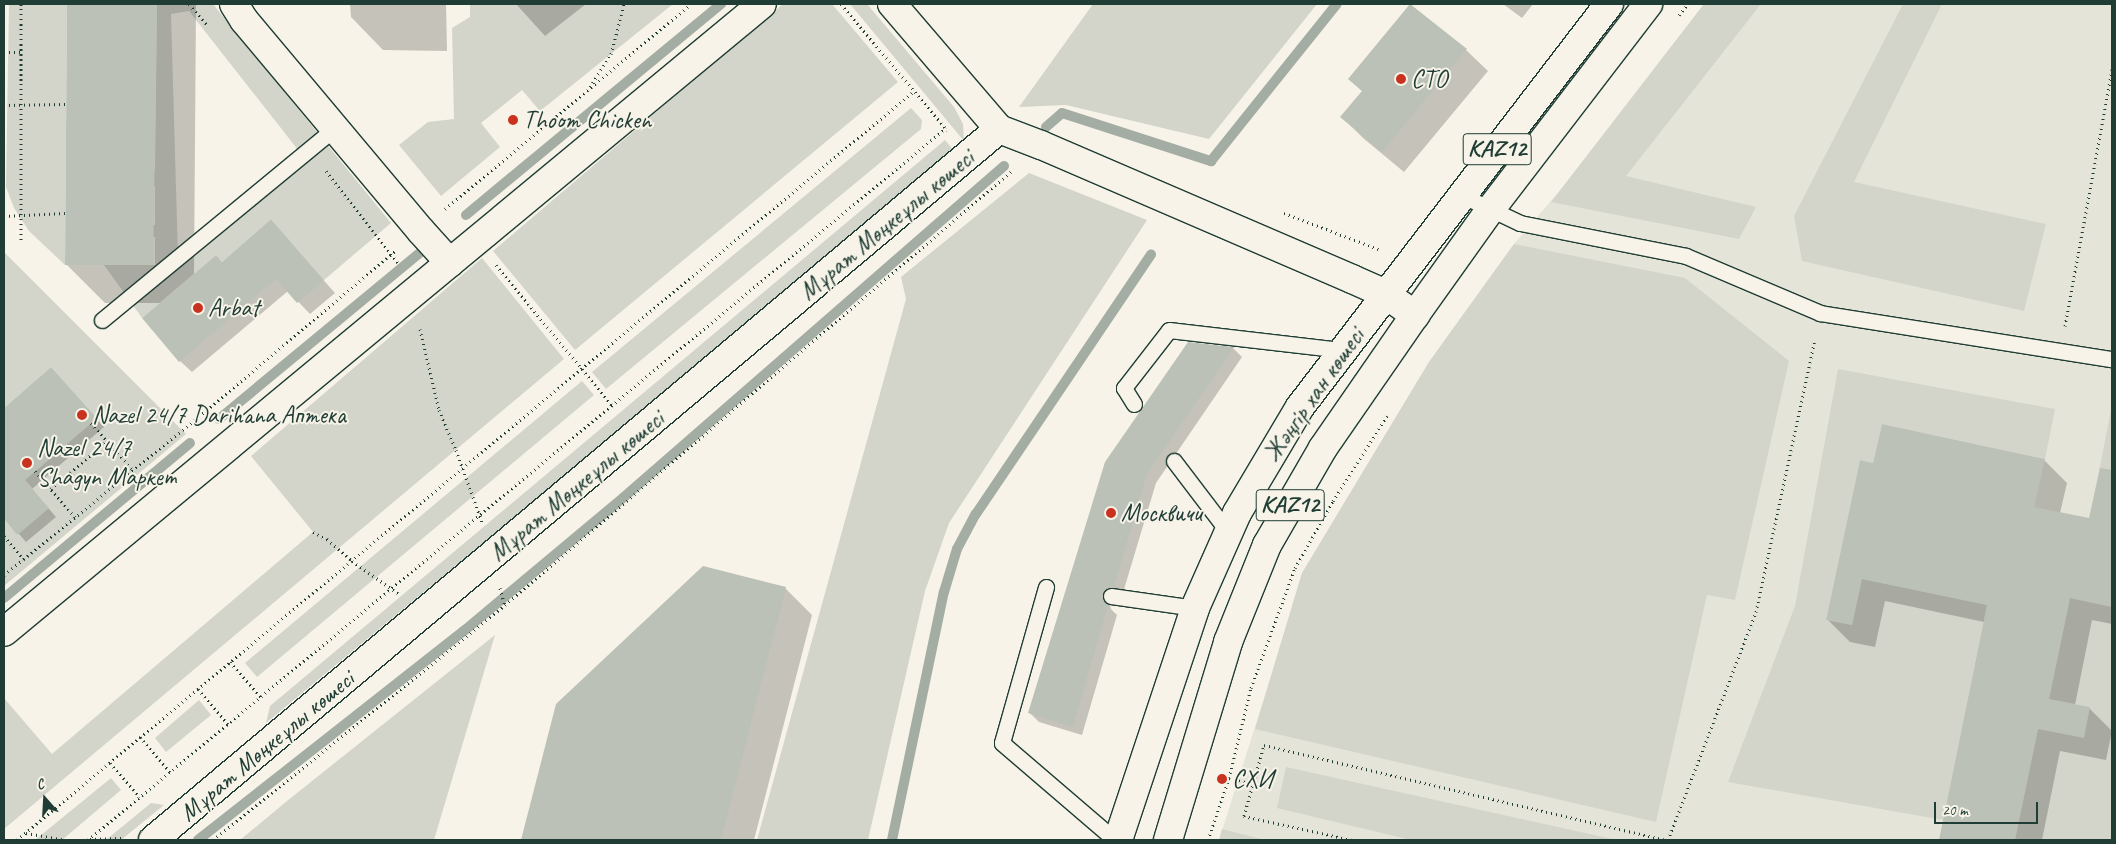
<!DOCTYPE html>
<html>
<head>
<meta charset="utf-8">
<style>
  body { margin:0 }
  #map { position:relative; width:2116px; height:844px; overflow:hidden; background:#f7f3e8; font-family:Caveat,sans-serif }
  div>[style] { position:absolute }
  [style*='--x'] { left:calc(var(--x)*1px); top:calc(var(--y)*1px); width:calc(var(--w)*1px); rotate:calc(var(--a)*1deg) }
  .built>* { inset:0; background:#e5e4d9 }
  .green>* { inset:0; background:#d3d5ca }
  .shadow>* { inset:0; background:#0003 }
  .stream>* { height:10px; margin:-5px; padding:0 5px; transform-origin:5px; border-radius:5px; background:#a4ada3 }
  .building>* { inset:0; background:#bbc1b6 }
  .path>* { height:3px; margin-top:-1.5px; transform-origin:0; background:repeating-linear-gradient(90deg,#1f3d34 0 1px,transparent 0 5px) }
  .roads { filter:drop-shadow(1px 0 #1f3d34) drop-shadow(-1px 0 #1f3d34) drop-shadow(0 1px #1f3d34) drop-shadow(0 -1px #1f3d34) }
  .lane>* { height:15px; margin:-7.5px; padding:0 7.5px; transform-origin:7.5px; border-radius:7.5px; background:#f7f3e8 }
  .street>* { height:28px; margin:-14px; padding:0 14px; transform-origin:14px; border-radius:14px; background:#f7f3e8 }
  .secondary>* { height:28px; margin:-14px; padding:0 14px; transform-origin:14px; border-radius:14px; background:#f7f3e8 }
  .primary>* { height:28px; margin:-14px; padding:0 14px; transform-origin:14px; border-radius:14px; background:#f7f3e8 }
  .dots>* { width:14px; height:14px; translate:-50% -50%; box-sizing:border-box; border:2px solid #f7f3e8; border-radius:50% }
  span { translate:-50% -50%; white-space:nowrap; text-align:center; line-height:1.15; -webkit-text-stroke:4px #f7f3e8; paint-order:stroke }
  .shield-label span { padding:1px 4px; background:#f7f3e8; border:1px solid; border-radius:4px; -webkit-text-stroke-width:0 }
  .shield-label { font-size:24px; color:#1f3d34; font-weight:700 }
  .poi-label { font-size:25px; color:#1f3d34 }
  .left { translate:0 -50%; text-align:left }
  .street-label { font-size:25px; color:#1f3d34 }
  .frame { position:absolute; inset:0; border:5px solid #1f3d34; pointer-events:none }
  .north { position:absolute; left:20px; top:774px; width:50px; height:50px; -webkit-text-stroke:4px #f7f3e8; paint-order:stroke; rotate:341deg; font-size:14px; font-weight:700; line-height:20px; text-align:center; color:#1f3d34 }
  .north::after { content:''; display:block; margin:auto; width:18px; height:22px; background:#1f3d34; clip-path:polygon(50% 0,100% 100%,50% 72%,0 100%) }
  .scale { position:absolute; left:1934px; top:802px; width:104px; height:22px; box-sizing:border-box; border:2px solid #1f3d34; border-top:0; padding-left:6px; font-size:15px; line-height:18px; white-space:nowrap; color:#1f3d34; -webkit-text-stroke:4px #f7f3e8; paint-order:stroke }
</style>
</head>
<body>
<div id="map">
  <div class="built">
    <i style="clip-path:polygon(1704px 4px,2112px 4px,2112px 840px,1219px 840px,1268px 686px,1302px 573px,1429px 362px,1514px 244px,1569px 180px)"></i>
  </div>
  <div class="green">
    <i style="clip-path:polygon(9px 4px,67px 4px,65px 265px,29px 231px,14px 208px,6px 187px)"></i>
    <i style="clip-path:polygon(evenodd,157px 4px,213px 4px,391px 223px,324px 280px,271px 219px,222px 262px,216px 255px,142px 318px,104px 265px,155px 265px,155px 237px,144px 236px,144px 225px,155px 225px,155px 186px,144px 186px,155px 169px,157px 4px,189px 11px,302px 155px,178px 256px,171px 14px,189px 11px)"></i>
    <i style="clip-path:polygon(470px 4px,673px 4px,540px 111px,522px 90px,481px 123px,500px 147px,441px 196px,399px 145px,428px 122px,454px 119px,452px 28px,470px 17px)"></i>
    <i style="clip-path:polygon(783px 4px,832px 4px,898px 82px,575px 350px,493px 251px)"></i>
    <i style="clip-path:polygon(850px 4px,867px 4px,954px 107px,963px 124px,964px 141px)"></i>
    <i style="clip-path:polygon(1093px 4px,1317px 4px,1209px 139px,1066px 105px,1019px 107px)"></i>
    <i style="clip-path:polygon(1704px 4px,1761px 4px,1626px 176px,1756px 207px,1739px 239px,1551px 202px)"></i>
    <i style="clip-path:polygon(1903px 4px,1942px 4px,1854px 182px,2046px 224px,2024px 311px,1802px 261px,1794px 216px)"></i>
    <i style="clip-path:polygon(911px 108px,922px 120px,921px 129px,606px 389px,592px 372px)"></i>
    <i style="clip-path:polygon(945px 140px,954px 151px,266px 723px,270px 706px)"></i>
    <i style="clip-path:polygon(1029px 173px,1147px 220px,949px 523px,925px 591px,868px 840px,757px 840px,906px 299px,901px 277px)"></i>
    <i style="clip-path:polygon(1514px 244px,1685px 278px,1789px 361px,1735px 600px,1707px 595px,1656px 822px,1255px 729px,1302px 573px,1429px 362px)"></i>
    <i style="clip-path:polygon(4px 252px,186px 434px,4px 586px,4px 519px,17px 535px,49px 508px,25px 480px,97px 418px,51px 367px,4px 408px)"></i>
    <i style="clip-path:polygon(482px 258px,564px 359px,4px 829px,4px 698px,52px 754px,313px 532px,251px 456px)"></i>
    <i style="clip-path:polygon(1838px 369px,2055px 409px,2045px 459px,1882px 424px,1873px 463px,1860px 460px,1826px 620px,1852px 625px,1862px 579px,1987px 605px,1943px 820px,1728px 782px,1795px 606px)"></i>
    <i style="clip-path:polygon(582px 381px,594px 395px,257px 677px,245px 663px)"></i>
    <i style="clip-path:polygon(2112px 405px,2112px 506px,2093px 502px)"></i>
    <i style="clip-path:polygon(2070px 598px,2112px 607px,2112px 840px,2015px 840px,2038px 729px,2090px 707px,2049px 699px)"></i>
    <i style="clip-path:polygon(495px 635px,434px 840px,240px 840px,287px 801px)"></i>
    <i style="clip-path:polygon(199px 700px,211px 715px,166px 752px,155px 738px)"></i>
    <i style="clip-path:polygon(1286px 767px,1617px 840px,1411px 840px,1277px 808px)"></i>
    <i style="clip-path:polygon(111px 778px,121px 790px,62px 840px,35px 840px)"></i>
    <i style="clip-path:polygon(151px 803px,164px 805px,121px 840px,106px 840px)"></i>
    <i style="clip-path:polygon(1222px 829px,1265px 840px,1219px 840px)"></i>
  </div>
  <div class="shadow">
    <i style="clip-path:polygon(68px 4px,196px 4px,194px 276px,222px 263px,271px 221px,335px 293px,310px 314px,288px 291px,192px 372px,180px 361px,161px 303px,105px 303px,66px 264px)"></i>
    <i style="clip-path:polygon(350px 4px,446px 4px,447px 51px,383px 50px,351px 17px)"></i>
    <i style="clip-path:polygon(516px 4px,586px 4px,545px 36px)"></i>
    <i style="clip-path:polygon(1503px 4px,1533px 4px,1522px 18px)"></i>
    <i style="clip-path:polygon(1411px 5px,1466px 50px,1488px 71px,1404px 172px,1363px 138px,1342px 117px,1363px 92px,1350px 79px)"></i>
    <i style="clip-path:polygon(1233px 348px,1242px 357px,1156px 483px,1122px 596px,1116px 596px,1110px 604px,1111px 609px,1117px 615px,1082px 735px,1039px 722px,1030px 713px,1106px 462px)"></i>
    <i style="clip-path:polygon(51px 368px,104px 427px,32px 489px,56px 517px,26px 542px,4px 517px,4px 409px)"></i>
    <i style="clip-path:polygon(2044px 460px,2067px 483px,2060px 513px,2090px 520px,2094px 503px,2112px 507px,2112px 624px,2092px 620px,2075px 705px,2089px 708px,2112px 731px,2106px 760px,2060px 751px,2042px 840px,1940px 840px,1984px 622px,1885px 601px,1875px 647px,1850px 642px,1827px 619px,1874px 464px)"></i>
    <i style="clip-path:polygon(785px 588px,812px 615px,754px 840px,525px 840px,523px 838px)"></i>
  </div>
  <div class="stream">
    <i style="--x:1046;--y:127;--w:21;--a:-41"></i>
    <i style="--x:1062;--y:113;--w:157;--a:17.9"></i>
    <i style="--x:1211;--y:161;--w:201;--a:-51.3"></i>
    <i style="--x:466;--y:215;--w:331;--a:-39.6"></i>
    <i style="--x:219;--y:419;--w:262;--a:-39.6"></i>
    <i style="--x:4;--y:598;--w:242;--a:-39.8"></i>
    <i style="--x:198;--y:840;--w:340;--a:-38.2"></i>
    <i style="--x:465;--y:630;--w:207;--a:-39.9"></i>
    <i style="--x:624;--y:497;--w:504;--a:-41.06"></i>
    <i style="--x:892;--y:840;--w:253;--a:-78.2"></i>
    <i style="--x:944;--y:592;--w:45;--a:-73.2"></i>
    <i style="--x:957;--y:549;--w:40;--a:-62"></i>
    <i style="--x:976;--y:514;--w:313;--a:-56"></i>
  </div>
  <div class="building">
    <i style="clip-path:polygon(67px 4px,157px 4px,153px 265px,65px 265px)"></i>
    <i style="clip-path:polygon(1410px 4px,1467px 49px,1382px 152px,1340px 117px,1362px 91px,1348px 79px)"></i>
    <i style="clip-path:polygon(271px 219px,324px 280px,297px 303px,276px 279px,179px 362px,142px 318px,216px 255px,222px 262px)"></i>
    <i style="clip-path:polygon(1188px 342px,1234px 347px,1147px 474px,1114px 587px,1107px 588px,1102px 594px,1103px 600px,1108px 605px,1073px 727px,1028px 713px,1105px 462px)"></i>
    <i style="clip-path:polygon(51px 367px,97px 418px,25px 480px,49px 508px,17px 535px,4px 519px,4px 408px)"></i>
    <i style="clip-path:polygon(1882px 424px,2045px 459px,2034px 507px,2089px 518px,2100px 468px,2112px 470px,2112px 607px,2070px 598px,2049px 699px,2090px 707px,2084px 738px,2038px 729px,2015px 840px,1939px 840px,1987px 605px,1862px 579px,1852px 625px,1826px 620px,1860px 460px,1873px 463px)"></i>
    <i style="clip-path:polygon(703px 566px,786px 587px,721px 840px,521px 840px,556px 704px)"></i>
  </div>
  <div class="path">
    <i style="--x:21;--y:4;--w:239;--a:90"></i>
    <i style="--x:189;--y:4;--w:29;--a:49"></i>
    <i style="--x:841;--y:4;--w:165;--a:49.9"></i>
    <i style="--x:1679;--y:15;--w:14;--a:-51"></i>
    <i style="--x:4;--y:52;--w:17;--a:0"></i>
    <i style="--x:590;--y:87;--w:39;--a:-58"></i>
    <i style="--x:611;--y:54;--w:52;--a:-75.4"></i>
    <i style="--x:4;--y:105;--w:62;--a:-0.9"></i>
    <i style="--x:326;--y:171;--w:118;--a:51.9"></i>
    <i style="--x:445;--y:209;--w:320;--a:-39.8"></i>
    <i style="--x:1284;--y:213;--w:104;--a:20.9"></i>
    <i style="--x:4;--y:216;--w:61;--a:-2.8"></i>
    <i style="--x:496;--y:265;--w:182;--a:50.4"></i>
    <i style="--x:2065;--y:326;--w:261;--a:-79.6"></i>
    <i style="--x:420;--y:329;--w:83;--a:76.8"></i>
    <i style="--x:439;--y:410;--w:43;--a:67"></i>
    <i style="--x:456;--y:450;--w:77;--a:70.1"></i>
    <i style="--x:91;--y:423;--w:63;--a:48.2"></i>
    <i style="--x:35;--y:471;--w:61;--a:49"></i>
    <i style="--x:51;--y:489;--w:74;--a:-40.6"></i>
    <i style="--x:313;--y:532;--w:16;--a:27"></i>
    <i style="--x:327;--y:539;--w:33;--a:41"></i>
    <i style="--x:352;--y:561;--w:57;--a:35.1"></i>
    <i style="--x:4;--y:536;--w:30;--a:50"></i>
    <i style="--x:4;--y:575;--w:246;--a:-39.1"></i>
    <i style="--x:195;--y:420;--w:263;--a:-40.2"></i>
    <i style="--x:500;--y:588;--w:18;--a:74"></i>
    <i style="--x:230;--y:662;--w:47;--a:48.5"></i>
    <i style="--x:198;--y:689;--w:46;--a:49.4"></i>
    <i style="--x:140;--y:737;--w:46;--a:49.4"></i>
    <i style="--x:110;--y:763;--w:45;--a:48.6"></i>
    <i style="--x:1229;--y:778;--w:25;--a:14"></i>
    <i style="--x:26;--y:833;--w:39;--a:10"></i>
    <i style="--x:90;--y:839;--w:31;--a:-2"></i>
    <i style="--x:17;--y:840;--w:1169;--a:-39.86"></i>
    <i style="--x:88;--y:840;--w:1115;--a:-39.69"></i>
    <i style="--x:213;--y:840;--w:375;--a:-38.8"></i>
    <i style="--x:505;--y:605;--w:670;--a:-40.58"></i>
    <i style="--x:1208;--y:840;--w:65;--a:-71.3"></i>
    <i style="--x:1229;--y:778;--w:93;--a:-76.3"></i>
    <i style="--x:1251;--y:688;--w:128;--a:-69.9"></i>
    <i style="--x:1295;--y:568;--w:77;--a:-60.4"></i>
    <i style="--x:1333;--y:501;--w:101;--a:-57.6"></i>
    <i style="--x:1352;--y:840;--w:111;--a:-167.5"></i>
    <i style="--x:1244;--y:816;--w:74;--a:-74.3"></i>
    <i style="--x:1264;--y:745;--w:414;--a:13.3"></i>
    <i style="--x:1668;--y:840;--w:244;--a:-68.9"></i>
    <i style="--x:1756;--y:612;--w:279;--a:-77.8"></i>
  </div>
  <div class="roads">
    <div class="lane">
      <i style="--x:1461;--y:195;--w:65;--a:25.4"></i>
      <i style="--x:1520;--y:223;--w:169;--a:11.2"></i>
      <i style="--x:1686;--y:256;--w:146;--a:23"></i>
      <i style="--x:1820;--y:313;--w:296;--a:9"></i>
      <i style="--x:102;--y:320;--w:302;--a:-39.5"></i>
      <i style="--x:1134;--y:404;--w:19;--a:-122"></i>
      <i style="--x:1124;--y:388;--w:73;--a:-52.2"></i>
      <i style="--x:1169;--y:330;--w:175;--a:6.6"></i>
      <i style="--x:1174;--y:461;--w:89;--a:52.7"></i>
      <i style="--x:1046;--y:587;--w:162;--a:105.8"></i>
      <i style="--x:1002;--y:743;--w:149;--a:40.6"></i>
      <i style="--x:1111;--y:596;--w:85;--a:8.1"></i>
    </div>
    <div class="street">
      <i style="--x:234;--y:4;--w:19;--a:58"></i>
      <i style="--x:244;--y:20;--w:275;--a:50"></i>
      <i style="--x:421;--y:231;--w:43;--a:47.8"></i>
    </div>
    <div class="secondary">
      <i style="--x:892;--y:4;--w:165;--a:49.4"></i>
      <i style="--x:999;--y:129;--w:45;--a:20.9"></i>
      <i style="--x:1041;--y:145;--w:339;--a:23.3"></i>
      <i style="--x:1352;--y:279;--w:36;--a:24"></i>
      <i style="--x:1385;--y:294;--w:37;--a:35"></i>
      <i style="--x:4;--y:632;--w:984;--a:-39.64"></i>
      <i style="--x:153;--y:840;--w:1105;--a:-40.04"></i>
    </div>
    <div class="primary">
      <i style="--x:1118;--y:840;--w:244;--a:-71.6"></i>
      <i style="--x:1195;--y:608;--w:104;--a:-66.1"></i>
      <i style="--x:1237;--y:513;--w:123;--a:-59.3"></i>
      <i style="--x:1300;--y:407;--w:508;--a:-52.52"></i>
      <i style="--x:1168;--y:840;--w:207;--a:-73.1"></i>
      <i style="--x:1228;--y:642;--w:105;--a:-68.1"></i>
      <i style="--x:1267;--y:545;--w:112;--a:-60"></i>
      <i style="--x:1323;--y:448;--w:162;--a:-55.3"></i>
      <i style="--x:1415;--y:315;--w:129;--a:-54.5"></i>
      <i style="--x:1490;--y:210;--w:260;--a:-52.5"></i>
    </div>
  </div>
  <div class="dots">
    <i style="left:1401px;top:79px;background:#c8321e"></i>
    <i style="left:513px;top:120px;background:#c8321e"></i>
    <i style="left:198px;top:308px;background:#c8321e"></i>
    <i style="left:82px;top:415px;background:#c8321e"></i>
    <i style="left:27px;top:463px;background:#c8321e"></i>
    <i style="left:1111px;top:513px;background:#c8321e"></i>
    <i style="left:1222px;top:779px;background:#c8321e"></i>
  </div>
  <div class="shield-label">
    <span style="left:1497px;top:149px">KAZ12</span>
    <span style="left:1290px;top:505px">KAZ12</span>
  </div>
  <div class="poi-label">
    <span class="left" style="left:1411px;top:79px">СТО</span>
    <span class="left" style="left:523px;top:120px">Thoom Chicken</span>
    <span class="left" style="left:208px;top:308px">Arbat</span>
    <span class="left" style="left:92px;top:415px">Nazel 24/7 Darihana Аптека</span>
    <span class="left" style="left:37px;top:463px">Nazel 24/7<br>Shagyn Маркет</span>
    <span class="left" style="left:1121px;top:513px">Москвичи</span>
    <span class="left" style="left:1232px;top:779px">СХИ</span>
  </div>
  <div class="street-label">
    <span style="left:887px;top:225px;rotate:-40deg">Мұрат Мөңкеұлы көшесі</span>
    <span style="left:1314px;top:395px;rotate:-55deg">Жәңгір хан көшесі</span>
    <span style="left:577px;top:486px;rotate:-40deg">Мұрат Мөңкеұлы көшесі</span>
    <span style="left:267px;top:746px;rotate:-40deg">Мұрат Мөңкеұлы көшесі</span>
  </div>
  <div class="frame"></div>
  <div class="north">С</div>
  <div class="scale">20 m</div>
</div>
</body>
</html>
